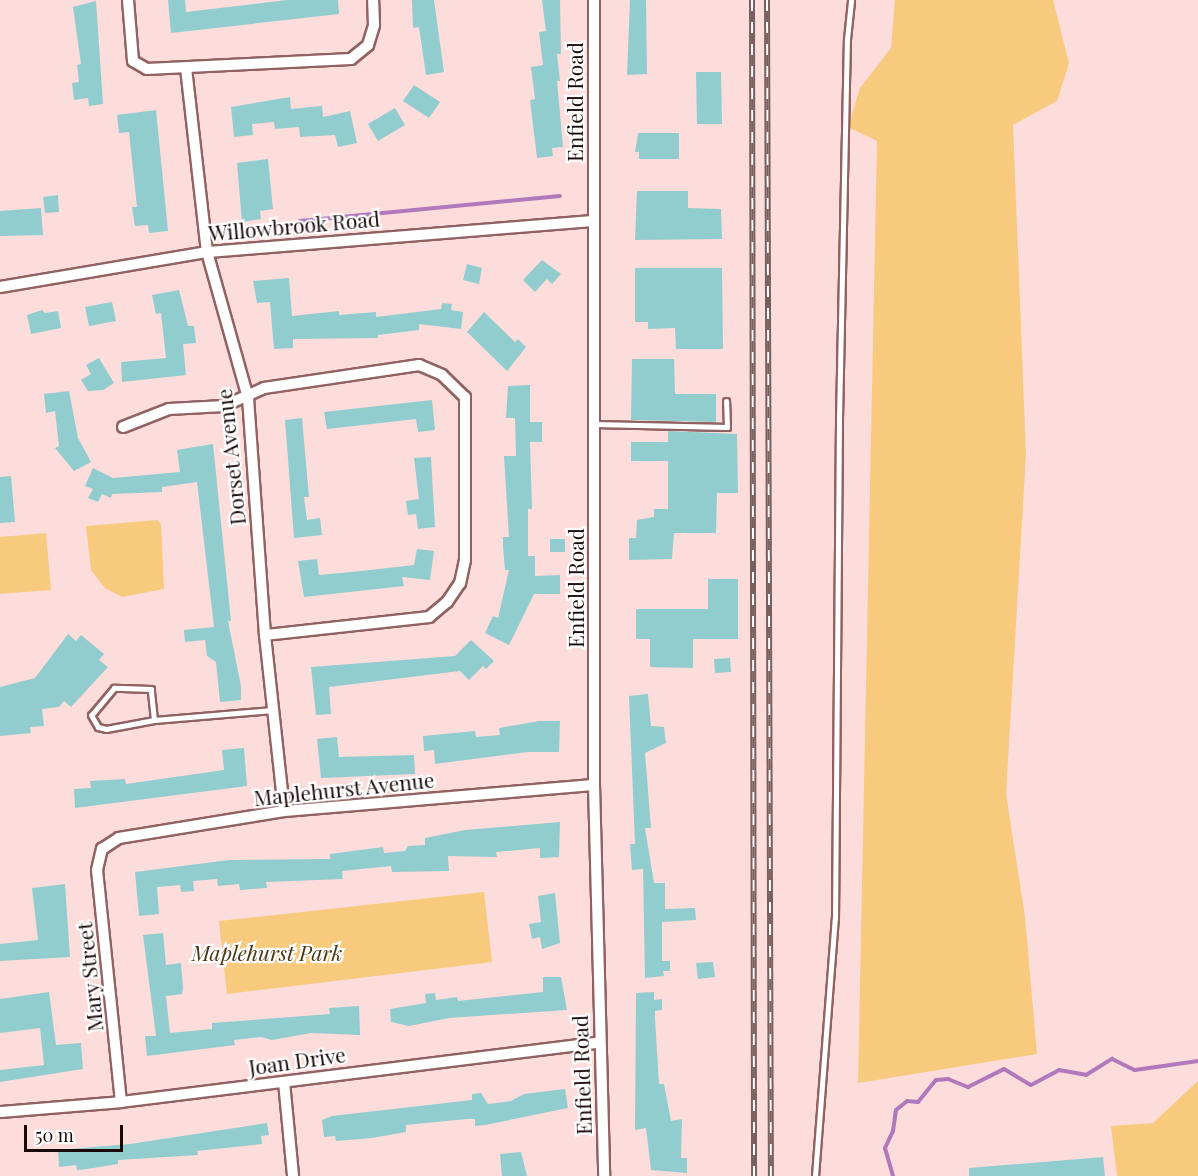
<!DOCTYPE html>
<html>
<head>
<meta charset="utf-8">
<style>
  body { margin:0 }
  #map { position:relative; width:1198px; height:1176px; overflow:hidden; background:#fddddb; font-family:"Playfair Display",serif }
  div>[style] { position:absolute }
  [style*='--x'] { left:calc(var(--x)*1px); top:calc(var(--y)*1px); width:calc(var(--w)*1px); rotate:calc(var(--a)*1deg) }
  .green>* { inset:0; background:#f7ca7d }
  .stream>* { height:4px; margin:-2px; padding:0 2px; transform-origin:2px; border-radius:2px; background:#b178bc }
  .building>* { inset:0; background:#91cccf }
  .roads { filter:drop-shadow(2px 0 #906261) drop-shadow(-2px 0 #906261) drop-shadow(0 2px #906261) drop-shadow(0 -2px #906261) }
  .lane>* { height:5px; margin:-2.5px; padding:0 2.5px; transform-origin:2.5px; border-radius:2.5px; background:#fff }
  .street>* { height:10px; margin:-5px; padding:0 5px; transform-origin:5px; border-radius:5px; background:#fff }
  .rail>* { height:6px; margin-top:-3px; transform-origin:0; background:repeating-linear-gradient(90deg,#fff 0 11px,#77605f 0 22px); box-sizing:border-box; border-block:2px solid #77605f }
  span { translate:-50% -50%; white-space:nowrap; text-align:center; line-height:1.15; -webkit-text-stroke:4.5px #fff; paint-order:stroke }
  .street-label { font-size:21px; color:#1a0909 }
  .park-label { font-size:21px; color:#4a3611; font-style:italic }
  .scale { position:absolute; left:24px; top:1125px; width:99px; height:27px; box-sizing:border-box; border:3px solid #1a0909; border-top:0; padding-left:8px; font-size:18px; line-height:21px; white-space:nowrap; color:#1a0909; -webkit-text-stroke:4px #fff; paint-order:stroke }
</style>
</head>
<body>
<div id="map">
  <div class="green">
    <i style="clip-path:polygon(895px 0,1053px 0,1069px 63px,1057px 101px,1013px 125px,1026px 454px,1006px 794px,1025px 917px,1037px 1054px,858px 1083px,877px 141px,848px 127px,860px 88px,891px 48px)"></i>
    <i style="clip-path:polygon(157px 520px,161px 524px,164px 589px,122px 597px,105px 588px,91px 570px,86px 526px)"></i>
    <i style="clip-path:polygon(46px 533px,51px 590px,0 594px,0 537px)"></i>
    <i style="clip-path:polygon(484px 892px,492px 962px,227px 994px,219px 921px)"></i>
    <i style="clip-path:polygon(1198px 1081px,1198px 1176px,1117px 1176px,1111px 1126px,1153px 1123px)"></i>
  </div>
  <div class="stream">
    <i style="--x:300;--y:221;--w:261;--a:-5.5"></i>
    <i style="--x:893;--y:1176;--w:29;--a:-106"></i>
    <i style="--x:885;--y:1148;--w:19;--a:-65"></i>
    <i style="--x:893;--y:1131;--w:21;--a:-82"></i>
    <i style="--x:896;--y:1110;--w:14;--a:-39"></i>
    <i style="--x:907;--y:1101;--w:11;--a:5"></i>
    <i style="--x:918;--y:1102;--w:28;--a:-51"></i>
    <i style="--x:936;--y:1080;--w:12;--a:-5"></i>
    <i style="--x:948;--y:1079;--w:22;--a:22"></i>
    <i style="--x:968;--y:1087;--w:40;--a:-26.6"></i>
    <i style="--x:1004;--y:1069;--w:31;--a:31"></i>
    <i style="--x:1031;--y:1085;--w:32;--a:-28"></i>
    <i style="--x:1059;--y:1070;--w:27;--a:10"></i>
    <i style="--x:1086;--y:1075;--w:31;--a:-32"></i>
    <i style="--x:1112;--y:1059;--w:25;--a:26"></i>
    <i style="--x:1135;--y:1070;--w:64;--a:-8.1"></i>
  </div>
  <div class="building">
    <i style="clip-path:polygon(168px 0,185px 0,186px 12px,287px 0,338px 0,339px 14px,171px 33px)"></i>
    <i style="clip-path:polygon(412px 0,434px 0,444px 72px,426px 75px,419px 27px,413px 28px)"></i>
    <i style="clip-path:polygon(542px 0,560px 0,561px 54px,557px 54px,560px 81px,557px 81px,563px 147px,552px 148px,553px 156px,537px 158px,530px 100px,535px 99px,531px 67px,543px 65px,539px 32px,546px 31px)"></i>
    <i style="clip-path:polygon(630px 0,646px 0,647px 74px,627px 75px)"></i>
    <i style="clip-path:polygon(96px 1px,103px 104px,89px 106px,88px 98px,74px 100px,72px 83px,79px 82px,77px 65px,81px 64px,73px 7px)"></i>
    <i style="clip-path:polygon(696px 72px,721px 72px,722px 124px,697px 124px)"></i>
    <i style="clip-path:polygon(414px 85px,440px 102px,429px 118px,403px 101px)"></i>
    <i style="clip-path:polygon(290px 97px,291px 109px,322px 106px,323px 117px,350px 111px,357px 143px,338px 147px,335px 135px,300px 137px,299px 127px,275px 129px,274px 122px,252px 124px,253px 135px,234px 137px,231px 107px)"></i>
    <i style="clip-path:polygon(395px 108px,405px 125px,378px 141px,368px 124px)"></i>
    <i style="clip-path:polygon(156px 110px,168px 231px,149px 233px,148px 225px,135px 226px,132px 207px,137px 207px,129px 132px,119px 133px,117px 115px)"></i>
    <i style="clip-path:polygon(638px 133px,679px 133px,679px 159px,639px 159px,639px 152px,635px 152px)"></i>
    <i style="clip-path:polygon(268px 159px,273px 209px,260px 211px,261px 219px,242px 222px,237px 163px)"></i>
    <i style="clip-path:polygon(637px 191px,688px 191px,688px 208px,721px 209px,722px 239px,635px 240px)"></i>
    <i style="clip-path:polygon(58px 195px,59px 212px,45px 213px,43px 197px)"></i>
    <i style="clip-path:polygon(41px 208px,43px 235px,0 236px,0 211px)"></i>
    <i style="clip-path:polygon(542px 260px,561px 274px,552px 284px,547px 279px,535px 292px,523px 280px)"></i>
    <i style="clip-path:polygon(467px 264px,482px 268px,479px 284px,463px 280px)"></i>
    <i style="clip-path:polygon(635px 268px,722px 268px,723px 349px,676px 349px,675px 328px,648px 329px,648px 322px,635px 322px)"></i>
    <i style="clip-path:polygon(289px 278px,292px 316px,339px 311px,339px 315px,376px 312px,376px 317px,441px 309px,442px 303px,452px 304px,451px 310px,463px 312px,461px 329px,419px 324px,419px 330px,378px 335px,378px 338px,293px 339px,293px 348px,274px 349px,270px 302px,257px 303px,253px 281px)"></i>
    <i style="clip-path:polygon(179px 290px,188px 326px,194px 326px,196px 343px,183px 344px,186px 375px,122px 382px,121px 362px,166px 358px,161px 313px,156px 314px,152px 295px)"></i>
    <i style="clip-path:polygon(112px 302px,116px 321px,89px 326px,85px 307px)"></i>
    <i style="clip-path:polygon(42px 310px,45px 313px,58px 311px,61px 328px,31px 334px,27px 315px)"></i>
    <i style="clip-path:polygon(484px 312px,515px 342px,518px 339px,526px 347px,507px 371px,467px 332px)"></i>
    <i style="clip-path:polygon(99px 358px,114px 383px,103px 390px,88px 391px,81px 380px,91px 374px,86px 365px)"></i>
    <i style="clip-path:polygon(632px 359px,674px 359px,675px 394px,716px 394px,716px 422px,631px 420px)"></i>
    <i style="clip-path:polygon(530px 385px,530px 422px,542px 422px,542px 442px,530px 442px,532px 509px,528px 509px,528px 556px,535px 556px,535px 576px,560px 575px,560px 594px,534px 594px,509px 645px,485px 633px,493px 616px,498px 618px,509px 570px,505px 570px,503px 547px,503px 537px,509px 537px,504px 456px,516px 456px,515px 418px,506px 418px,508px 386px)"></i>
    <i style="clip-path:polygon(69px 391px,78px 438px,91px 462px,74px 471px,55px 448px,59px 446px,55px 411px,46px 413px,44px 394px)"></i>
    <i style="clip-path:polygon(432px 400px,435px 430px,418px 432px,416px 419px,327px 429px,324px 412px)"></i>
    <i style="clip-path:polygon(302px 418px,309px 497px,304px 497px,307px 520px,320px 518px,322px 535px,294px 538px,285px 420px)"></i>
    <i style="clip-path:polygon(668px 431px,737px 434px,738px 493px,717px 493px,716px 533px,674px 533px,672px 559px,629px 560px,629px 538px,636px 538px,637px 520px,654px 517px,654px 509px,668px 509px,668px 461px,631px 461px,631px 442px,668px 442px)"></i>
    <i style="clip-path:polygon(213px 444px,231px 621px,228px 621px,241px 686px,241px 700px,220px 702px,216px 662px,207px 656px,205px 640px,185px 642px,184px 630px,214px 627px,197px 482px,162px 487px,162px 492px,112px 494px,111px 498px,102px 494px,98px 502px,88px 498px,93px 489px,85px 486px,93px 468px,113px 478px,180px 472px,177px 450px)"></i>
    <i style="clip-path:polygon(431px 457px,435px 527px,418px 529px,416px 514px,408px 515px,406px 501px,419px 499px,414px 458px)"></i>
    <i style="clip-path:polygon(11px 476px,15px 522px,0 523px,0 477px)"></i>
    <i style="clip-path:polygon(550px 539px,565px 539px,565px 552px,550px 552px)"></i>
    <i style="clip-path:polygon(417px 549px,434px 551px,430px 580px,402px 577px,404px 586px,304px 597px,298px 561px,317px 559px,319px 575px,361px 571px,414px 565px)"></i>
    <i style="clip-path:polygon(708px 579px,738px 579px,738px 639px,693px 639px,693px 668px,650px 667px,650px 639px,636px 639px,636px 609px,708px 609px)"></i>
    <i style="clip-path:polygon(68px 634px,76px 641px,81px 635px,104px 654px,99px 660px,108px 667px,71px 707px,64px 701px,59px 707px,42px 709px,44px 726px,30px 727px,31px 733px,0 736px,0 687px,35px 678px)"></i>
    <i style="clip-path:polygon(471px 640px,494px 661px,486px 669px,483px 666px,469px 680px,460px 671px,329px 687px,331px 714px,316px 715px,311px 667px,455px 656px)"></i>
    <i style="clip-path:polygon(730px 658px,731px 672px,715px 673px,714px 659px)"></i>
    <i style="clip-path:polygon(648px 694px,651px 726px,664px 727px,666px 743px,645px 753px,651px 828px,645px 828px,654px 883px,665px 883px,665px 909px,695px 908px,696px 920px,662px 922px,662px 961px,670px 961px,670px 971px,663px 971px,664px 976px,645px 978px,643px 869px,632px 870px,630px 844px,635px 844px,629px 696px)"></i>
    <i style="clip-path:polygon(539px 721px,560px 721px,559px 752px,528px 752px,435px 764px,434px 750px,424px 751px,423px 736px,475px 731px,476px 737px,500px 735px,499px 728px)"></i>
    <i style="clip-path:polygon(337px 737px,339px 757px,414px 755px,415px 774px,321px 778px,317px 739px)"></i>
    <i style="clip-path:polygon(244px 748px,247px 786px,75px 808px,74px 789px,91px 788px,90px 781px,125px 779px,126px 784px,224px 770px,222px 750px)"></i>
    <i style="clip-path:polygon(560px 822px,559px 857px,540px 858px,540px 848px,496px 852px,497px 857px,448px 856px,449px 871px,392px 872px,391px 866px,342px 871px,343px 879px,266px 882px,267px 888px,240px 890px,239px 884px,218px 886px,217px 879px,193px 881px,194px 891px,181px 892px,180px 885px,157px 887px,159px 914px,139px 916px,135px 872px,229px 860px,330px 859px,330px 854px,383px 847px,384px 853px,405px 851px,408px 846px,425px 845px,425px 838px,465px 830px)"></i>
    <i style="clip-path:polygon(65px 884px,70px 957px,0 961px,0 944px,38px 940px,32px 888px)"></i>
    <i style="clip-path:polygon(555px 893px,560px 943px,542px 949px,540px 937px,532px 939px,529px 924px,541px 922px,538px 896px)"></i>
    <i style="clip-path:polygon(163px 933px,166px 965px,181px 963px,183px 988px,182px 994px,166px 996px,170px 1033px,212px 1029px,212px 1023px,330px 1014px,329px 1008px,359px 1006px,360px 1035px,311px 1033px,272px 1040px,261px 1037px,234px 1040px,235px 1045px,147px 1056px,145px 1036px,156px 1036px,143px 935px)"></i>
    <i style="clip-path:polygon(713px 962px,715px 977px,698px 979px,696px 963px)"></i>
    <i style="clip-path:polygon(543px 977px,561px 977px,567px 1010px,449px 1018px,409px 1026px,391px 1022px,390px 1009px,426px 1003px,425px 994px,435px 993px,436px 1000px,457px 997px,458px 1001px,543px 992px)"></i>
    <i style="clip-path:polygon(49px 992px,56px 1045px,81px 1043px,83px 1069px,0 1082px,0 1070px,44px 1065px,40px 1028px,0 1033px,0 999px)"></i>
    <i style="clip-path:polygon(654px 992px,654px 1000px,662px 999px,662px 1010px,655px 1011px,655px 1018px,659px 1084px,664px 1084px,671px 1121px,682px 1119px,681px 1158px,687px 1158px,687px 1173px,651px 1170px,646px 1128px,635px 1130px,636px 993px)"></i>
    <i style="clip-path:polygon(565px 1089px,568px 1108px,485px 1125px,475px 1126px,475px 1119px,467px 1119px,406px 1125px,406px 1132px,372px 1138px,336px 1141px,335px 1136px,324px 1137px,322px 1120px,332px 1116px,472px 1100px,472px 1094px,481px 1093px,488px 1104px,511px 1101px,524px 1094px)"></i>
    <i style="clip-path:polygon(267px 1123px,269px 1135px,261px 1136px,262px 1144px,197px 1151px,198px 1155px,118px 1160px,118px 1164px,87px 1169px,77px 1170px,76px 1165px,59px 1167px,58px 1150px,130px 1144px)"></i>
    <i style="clip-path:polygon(521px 1152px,527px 1176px,502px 1176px,500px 1154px)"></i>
    <i style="clip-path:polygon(1103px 1157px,1105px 1176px,969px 1176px,969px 1168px)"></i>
  </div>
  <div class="roads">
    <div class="lane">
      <i style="--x:594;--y:424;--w:133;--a:1.3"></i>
      <i style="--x:727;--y:427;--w:26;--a:-92"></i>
      <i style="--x:154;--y:720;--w:31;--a:-96"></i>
      <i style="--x:151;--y:689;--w:37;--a:-178"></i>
      <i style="--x:114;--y:688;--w:35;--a:130"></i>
      <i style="--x:91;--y:715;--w:14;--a:60"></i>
      <i style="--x:98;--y:727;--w:8;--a:14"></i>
      <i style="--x:106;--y:729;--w:49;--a:-10.6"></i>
      <i style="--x:154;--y:720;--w:119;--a:-4.8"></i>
      <i style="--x:815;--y:1176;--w:258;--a:-85.6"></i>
      <i style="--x:835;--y:919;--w:501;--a:-89.54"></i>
      <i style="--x:839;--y:418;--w:379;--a:-88.8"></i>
      <i style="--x:847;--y:39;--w:39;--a:-84"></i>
    </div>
    <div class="street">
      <i style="--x:128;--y:0;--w:61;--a:85.3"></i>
      <i style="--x:133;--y:61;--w:16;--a:30"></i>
      <i style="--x:147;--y:69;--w:204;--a:-2.8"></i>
      <i style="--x:351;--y:59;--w:22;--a:-39"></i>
      <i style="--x:368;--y:45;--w:21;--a:-73"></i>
      <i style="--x:374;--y:25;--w:25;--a:-92"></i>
      <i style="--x:594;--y:0;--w:785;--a:90"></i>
      <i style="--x:594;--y:785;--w:391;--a:88.5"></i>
      <i style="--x:186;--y:68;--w:185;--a:83.5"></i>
      <i style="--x:207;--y:252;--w:152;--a:74.3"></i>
      <i style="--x:248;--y:398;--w:238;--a:85.9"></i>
      <i style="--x:265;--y:635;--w:177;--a:83.8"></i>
      <i style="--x:0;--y:287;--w:210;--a:-9.6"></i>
      <i style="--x:207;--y:252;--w:388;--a:-4.6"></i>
      <i style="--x:123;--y:427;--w:49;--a:-21.4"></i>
      <i style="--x:169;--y:409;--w:55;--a:-3.1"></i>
      <i style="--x:224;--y:406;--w:44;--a:-24.2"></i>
      <i style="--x:264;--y:388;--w:157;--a:-8.4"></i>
      <i style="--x:419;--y:365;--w:25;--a:23"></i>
      <i style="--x:442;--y:375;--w:32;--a:44"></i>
      <i style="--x:465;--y:397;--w:163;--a:90"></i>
      <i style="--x:465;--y:560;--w:24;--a:102"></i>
      <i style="--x:460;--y:583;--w:23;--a:124"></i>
      <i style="--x:447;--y:602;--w:23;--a:140"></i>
      <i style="--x:429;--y:617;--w:165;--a:173.7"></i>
      <i style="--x:284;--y:1082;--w:94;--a:84.5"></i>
      <i style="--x:121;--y:1102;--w:233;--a:-95.9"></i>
      <i style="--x:97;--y:870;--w:22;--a:-77"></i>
      <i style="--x:102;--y:849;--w:20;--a:-33"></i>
      <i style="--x:119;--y:838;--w:167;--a:-9.3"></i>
      <i style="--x:284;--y:811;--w:311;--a:-4.8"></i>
      <i style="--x:0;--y:1112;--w:121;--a:-4.7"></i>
      <i style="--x:121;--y:1102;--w:481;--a:-7.1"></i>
    </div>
  </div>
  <div class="rail">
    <i style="--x:752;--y:0;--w:1176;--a:89.9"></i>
    <i style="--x:767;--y:0;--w:1176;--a:89.81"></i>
  </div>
  <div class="street-label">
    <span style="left:574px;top:102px;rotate:-90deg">Enfield Road</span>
    <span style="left:294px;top:225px;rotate:-5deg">Willowbrook Road</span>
    <span style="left:230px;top:457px;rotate:-96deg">Dorset Avenue</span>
    <span style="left:575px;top:588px;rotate:-90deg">Enfield Road</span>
    <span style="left:344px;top:788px;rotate:-6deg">Maplehurst Avenue</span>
    <span style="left:89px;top:977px;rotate:-96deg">Mary Street</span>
    <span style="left:297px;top:1060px;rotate:-8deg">Joan Drive</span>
    <span style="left:581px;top:1075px;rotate:-92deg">Enfield Road</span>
  </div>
  <div class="park-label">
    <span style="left:267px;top:952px">Maplehurst Park</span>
  </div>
  <div class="scale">50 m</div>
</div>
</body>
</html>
